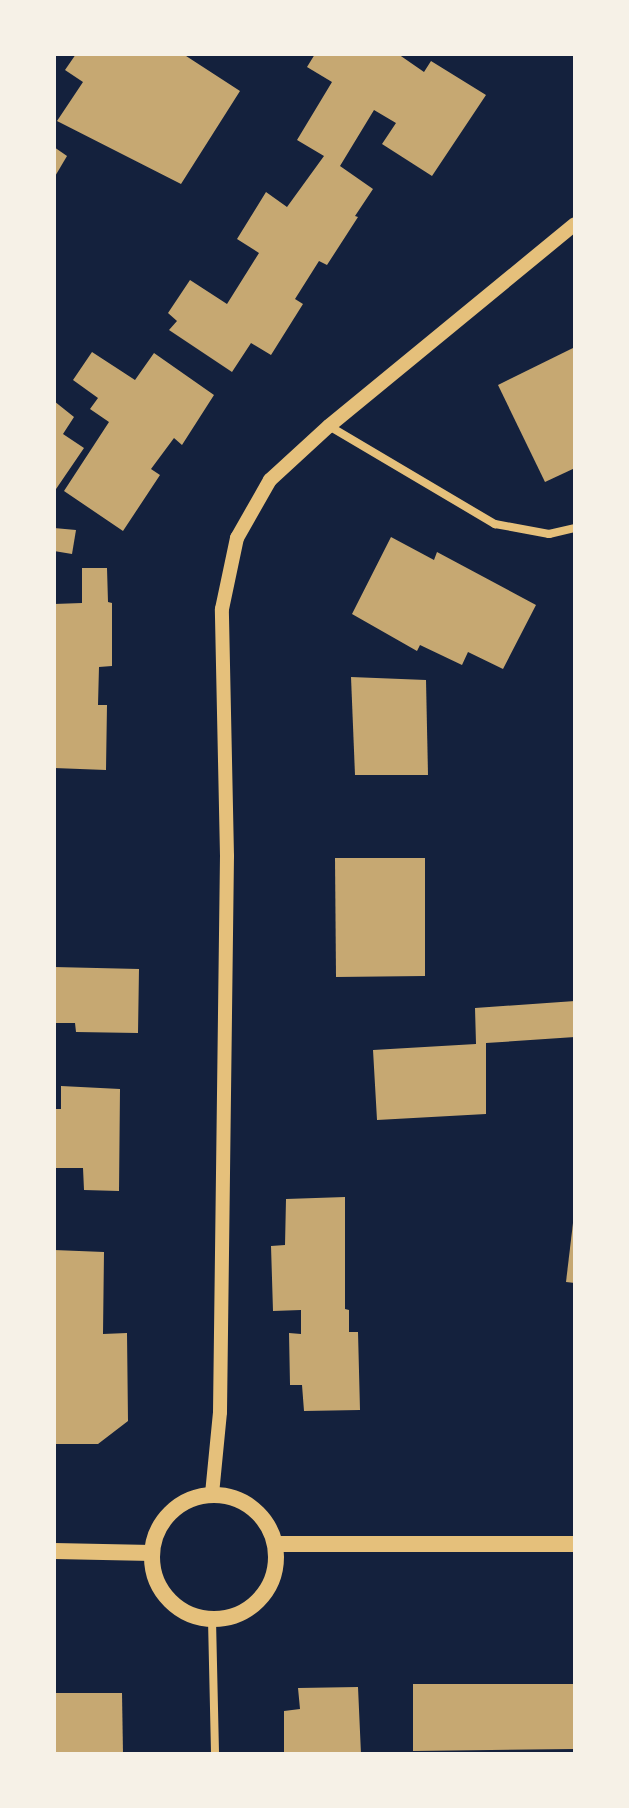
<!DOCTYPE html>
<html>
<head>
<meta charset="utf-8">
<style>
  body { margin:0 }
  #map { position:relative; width:629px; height:1808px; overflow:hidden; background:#14213d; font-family:Roboto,sans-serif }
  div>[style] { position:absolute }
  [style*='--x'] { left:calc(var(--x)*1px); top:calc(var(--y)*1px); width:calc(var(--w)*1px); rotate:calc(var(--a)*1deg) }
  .building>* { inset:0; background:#c6a872 }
  .minor>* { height:8px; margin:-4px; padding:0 4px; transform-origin:4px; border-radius:4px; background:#e5c07b }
  .tertiary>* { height:14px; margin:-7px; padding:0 7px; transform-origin:7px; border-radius:7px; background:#e5c07b }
  .secondary>* { height:16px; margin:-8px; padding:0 8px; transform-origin:8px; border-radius:8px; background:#e5c07b }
  .secondary>.ring { margin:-8px; padding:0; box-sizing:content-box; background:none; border:16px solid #e5c07b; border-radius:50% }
  span { translate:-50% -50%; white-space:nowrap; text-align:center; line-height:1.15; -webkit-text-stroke:6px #f6f1e7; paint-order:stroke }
  .frame { position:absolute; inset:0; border:56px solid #f6f1e7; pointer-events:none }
</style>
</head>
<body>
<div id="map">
  <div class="building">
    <i style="clip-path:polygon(76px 54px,183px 54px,240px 91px,181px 184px,57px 121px,83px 82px,65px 70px)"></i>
    <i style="clip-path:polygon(315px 54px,398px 54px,424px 72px,431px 61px,486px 95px,432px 176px,382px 144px,396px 123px,374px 110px,340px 166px,373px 189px,355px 216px,358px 217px,327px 265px,319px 261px,295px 299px,303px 304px,271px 355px,251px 343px,232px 372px,169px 330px,177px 321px,168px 313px,190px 280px,227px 304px,259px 253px,237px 239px,266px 192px,287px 207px,324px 156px,297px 140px,332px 82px,307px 67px)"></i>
    <i style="clip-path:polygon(54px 147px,67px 156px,54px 178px)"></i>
    <i style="clip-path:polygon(575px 347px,575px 468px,545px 482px,498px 385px)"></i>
    <i style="clip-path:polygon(92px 352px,135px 380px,154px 353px,214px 395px,182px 445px,174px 438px,151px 469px,160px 475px,123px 531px,64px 491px,109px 422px,90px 409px,98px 398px,73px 380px)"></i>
    <i style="clip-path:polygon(54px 401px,74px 417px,63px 434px,84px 448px,54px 492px)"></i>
    <i style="clip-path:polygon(54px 528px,76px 530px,72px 554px,54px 551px)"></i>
    <i style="clip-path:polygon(391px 537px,434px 560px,437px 552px,536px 605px,503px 669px,468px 652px,462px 665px,420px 645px,417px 651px,352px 614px)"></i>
    <i style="clip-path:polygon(82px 568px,107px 568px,108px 602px,112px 603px,112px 666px,99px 667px,98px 705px,107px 705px,106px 770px,54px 768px,54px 604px,82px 603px)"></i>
    <i style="clip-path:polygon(351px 677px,426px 680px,428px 775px,355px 775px)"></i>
    <i style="clip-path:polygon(335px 858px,425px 858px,425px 976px,336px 977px)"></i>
    <i style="clip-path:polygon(54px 967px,139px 969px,138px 1033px,76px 1032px,75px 1023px,54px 1023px)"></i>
    <i style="clip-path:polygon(575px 1001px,575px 1037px,486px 1043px,486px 1114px,377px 1120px,373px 1050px,476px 1044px,475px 1008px)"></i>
    <i style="clip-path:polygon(61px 1086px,120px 1089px,119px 1191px,84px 1190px,83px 1168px,54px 1168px,54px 1109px,61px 1109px)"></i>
    <i style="clip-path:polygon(345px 1197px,345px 1309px,349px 1310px,349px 1332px,358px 1332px,360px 1410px,304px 1411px,302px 1385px,290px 1385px,289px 1333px,301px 1334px,301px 1310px,273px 1311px,271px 1246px,285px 1245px,286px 1199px)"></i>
    <i style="clip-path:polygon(573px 1223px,575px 1223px,575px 1283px,566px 1282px)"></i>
    <i style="clip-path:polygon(54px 1250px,104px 1252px,103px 1334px,127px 1333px,128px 1421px,98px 1444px,54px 1444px)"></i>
    <i style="clip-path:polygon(413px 1684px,575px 1684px,575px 1749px,413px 1751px)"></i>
    <i style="clip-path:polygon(358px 1687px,361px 1754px,284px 1754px,284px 1711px,300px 1709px,298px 1688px)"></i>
    <i style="clip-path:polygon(54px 1693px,122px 1693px,123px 1754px,54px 1754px)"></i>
  </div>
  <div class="minor">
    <i style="--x:329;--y:426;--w:193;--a:30.6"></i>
    <i style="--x:495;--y:524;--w:55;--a:10.5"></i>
    <i style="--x:549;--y:534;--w:27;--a:-13"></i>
    <i style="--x:212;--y:1620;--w:134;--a:88.7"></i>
  </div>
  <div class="tertiary">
    <i style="--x:212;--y:1494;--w:82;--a:-84.4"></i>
    <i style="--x:220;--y:1412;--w:556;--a:-89.28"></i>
    <i style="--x:227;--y:856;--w:247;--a:-91.2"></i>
    <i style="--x:222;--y:609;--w:73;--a:-78.1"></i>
    <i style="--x:237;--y:538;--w:67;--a:-60.4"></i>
    <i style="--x:270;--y:480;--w:80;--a:-42.5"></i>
    <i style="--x:329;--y:426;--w:318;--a:-39.4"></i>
  </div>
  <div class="secondary">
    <i class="ring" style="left:152px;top:1495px;width:108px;height:108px"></i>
    <i style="--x:275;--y:1544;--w:300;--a:0"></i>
    <i style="--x:54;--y:1551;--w:98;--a:1.2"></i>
  </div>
  <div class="frame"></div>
</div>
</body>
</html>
